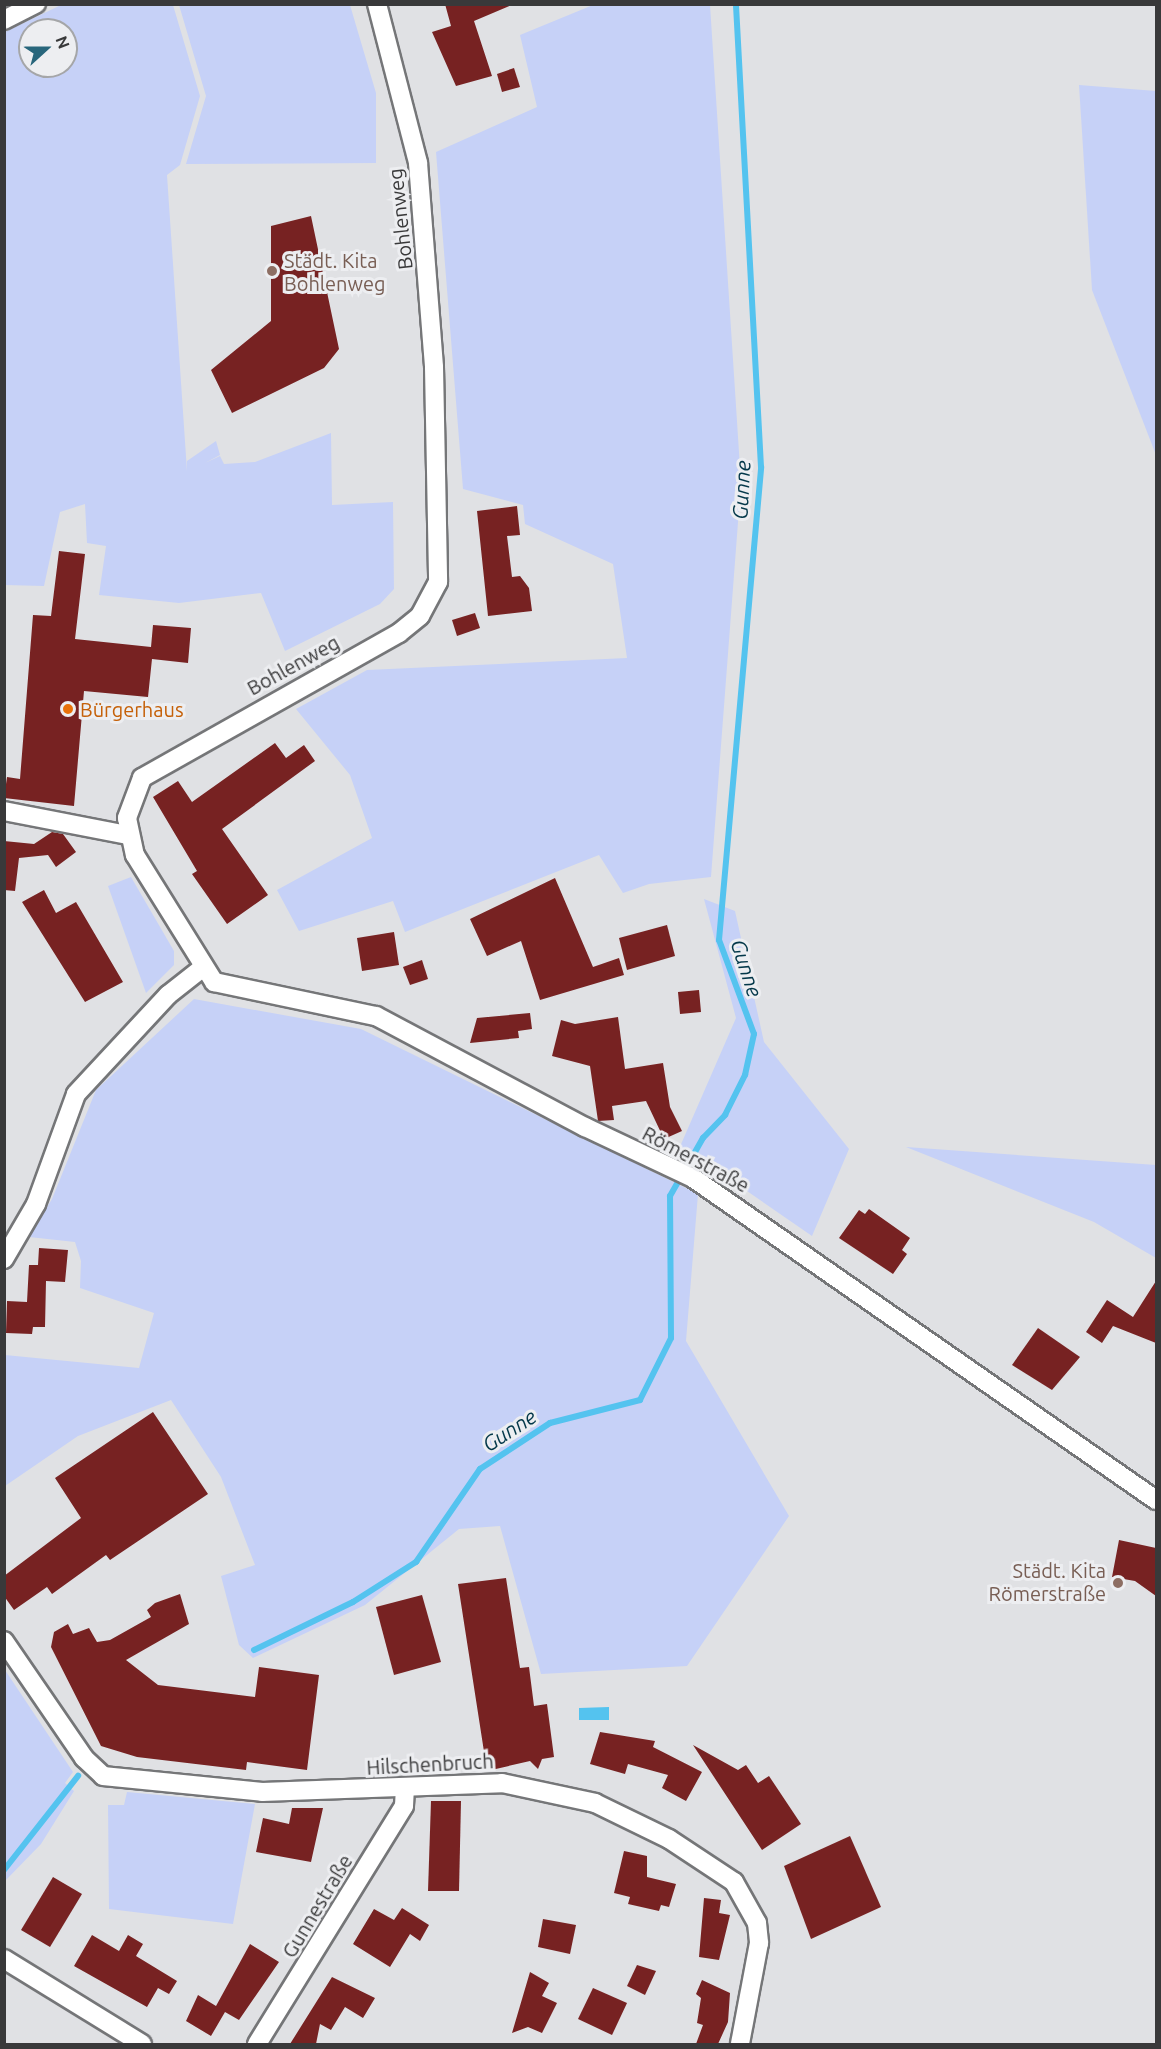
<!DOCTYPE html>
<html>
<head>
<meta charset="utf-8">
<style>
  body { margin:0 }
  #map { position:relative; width:1161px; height:2049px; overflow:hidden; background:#e0e1e4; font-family:Ubuntu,sans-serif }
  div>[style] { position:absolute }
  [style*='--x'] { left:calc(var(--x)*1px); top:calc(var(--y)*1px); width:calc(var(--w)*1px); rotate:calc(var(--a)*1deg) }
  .green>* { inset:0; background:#c6d1f7 }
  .water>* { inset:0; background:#54c3ef }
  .stream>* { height:6px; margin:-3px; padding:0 3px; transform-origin:3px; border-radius:3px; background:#54c3ef }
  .building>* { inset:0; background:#722 }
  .roads { filter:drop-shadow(2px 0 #757678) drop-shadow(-2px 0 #757678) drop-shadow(0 2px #757678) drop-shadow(0 -2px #757678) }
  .street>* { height:18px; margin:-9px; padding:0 9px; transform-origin:9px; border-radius:9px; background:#fff }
  .dots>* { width:16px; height:16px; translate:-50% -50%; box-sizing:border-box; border:3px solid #edeef1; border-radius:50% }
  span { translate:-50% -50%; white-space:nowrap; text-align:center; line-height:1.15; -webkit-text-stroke:6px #edeef1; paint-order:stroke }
  .street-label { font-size:20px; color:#39393a }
  .education-label { font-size:20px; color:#785e54 }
  .left { translate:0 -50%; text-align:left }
  .right { translate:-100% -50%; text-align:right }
  .food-label { font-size:20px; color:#c56008 }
  .water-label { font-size:21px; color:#04384a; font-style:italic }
  .frame { position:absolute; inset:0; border:6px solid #39393a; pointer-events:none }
  .north { position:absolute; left:18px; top:18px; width:60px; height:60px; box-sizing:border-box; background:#edeef1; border:2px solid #a5a6a8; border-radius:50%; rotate:69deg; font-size:16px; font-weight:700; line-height:24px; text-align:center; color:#39393a }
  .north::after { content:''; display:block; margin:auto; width:21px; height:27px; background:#28667c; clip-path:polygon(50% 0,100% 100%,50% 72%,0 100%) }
</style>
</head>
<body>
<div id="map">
  <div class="green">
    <i style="clip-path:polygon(evenodd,61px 5px,173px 5px,200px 96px,180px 165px,167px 175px,187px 471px,187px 461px,216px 441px,220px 455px,205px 463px,220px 456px,224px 464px,255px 462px,331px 433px,332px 505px,393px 502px,394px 589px,380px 604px,285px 651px,261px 593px,179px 603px,99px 595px,106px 546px,87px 543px,85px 504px,60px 512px,44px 586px,5px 585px,5px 32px,61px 5px,30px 30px,66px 30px,66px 66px,30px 66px,30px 30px)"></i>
    <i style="clip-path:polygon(179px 5px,350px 5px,376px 93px,376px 163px,186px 164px,206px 96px)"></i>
    <i style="clip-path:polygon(593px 5px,710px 5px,741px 483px,711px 877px,649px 884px,623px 893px,599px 855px,405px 932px,393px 901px,299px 931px,277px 890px,372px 838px,350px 775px,296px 709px,367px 670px,627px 658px,613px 564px,525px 524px,523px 505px,463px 489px,436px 152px,537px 107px,520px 35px)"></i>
    <i style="clip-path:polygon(1079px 85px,1156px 91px,1156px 455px,1092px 290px)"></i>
    <i style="clip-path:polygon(131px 877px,174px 951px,174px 965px,146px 993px,108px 886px)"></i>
    <i style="clip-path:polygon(704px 899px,735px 911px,764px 1042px,849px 1149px,812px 1236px,702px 1160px,675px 1158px,736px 1018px)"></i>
    <i style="clip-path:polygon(194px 999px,361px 1029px,698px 1194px,686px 1341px,789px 1516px,687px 1666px,541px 1674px,500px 1526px,459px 1529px,365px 1605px,253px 1658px,239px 1645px,221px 1576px,255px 1565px,221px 1477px,171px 1400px,78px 1436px,5px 1486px,5px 1355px,139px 1368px,154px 1313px,80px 1288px,81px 1261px,75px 1242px,29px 1237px,52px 1199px,96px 1090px)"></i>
    <i style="clip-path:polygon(906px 1147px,1156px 1165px,1156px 1258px,1094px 1222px)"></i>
    <i style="clip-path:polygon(5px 1670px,73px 1772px,65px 1783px,74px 1791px,41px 1844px,5px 1881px)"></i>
    <i style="clip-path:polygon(127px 1792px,255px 1804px,233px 1924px,109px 1909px,108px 1805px,124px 1805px)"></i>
  </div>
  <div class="water">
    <i style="clip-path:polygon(609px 1707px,609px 1720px,579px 1720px,579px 1708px)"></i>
  </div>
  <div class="stream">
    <i style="--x:254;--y:1650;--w:110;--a:-25.9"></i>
    <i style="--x:353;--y:1602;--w:75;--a:-32.4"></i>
    <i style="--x:416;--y:1562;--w:113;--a:-55.5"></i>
    <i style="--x:480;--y:1469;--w:84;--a:-33.3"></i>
    <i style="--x:550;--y:1423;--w:93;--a:-14.3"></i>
    <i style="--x:640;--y:1400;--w:69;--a:-63.4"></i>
    <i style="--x:671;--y:1338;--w:142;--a:-90.4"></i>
    <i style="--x:670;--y:1196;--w:67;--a:-60.4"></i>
    <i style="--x:703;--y:1138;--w:32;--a:-46"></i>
    <i style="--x:725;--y:1115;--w:45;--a:-63.4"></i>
    <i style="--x:745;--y:1075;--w:42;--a:-77.6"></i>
    <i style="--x:754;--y:1034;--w:100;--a:-110.4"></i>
    <i style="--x:719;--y:940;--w:475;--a:-84.9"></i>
    <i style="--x:761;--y:467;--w:464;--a:-93.1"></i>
    <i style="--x:4;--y:1870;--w:120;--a:-51.8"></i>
  </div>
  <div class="building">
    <i style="clip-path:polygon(445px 4px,514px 4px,474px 21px,492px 76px,456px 86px,432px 32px,451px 26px)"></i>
    <i style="clip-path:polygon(514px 68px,520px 87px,502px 92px,497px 74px)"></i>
    <i style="clip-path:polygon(311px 216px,339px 349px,324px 368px,232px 413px,211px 370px,271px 321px,271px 226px)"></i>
    <i style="clip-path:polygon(517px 506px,520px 535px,507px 536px,512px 577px,520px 576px,529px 588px,532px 611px,488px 616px,477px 511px)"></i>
    <i style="clip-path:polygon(59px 551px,85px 554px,75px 639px,151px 647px,153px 625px,191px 628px,188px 663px,152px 659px,148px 697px,84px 691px,74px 806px,4px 798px,7px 777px,20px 779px,33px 615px,51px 616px)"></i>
    <i style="clip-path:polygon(475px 613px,480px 628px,457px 636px,452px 620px)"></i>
    <i style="clip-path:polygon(275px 743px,286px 758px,304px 745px,315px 761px,222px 829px,268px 895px,227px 924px,192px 874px,197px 871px,153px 797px,178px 781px,192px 802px)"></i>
    <i style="clip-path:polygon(52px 832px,63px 834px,76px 852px,56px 867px,48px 855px,19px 858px,15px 891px,4px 890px,4px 841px,34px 844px)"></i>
    <i style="clip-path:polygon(555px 878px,593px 967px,619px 958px,624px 975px,540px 1000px,521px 941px,487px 956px,470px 919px)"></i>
    <i style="clip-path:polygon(44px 890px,56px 913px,76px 902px,123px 982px,85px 1002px,22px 902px)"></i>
    <i style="clip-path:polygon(667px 925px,675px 956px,627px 970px,619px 938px)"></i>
    <i style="clip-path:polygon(394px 932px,399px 965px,362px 971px,357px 938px)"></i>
    <i style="clip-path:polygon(422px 960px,428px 979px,410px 985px,403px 967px)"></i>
    <i style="clip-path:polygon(699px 990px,701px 1012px,680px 1014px,678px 992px)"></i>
    <i style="clip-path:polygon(530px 1013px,532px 1029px,518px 1031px,519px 1038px,470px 1043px,477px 1018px)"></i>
    <i style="clip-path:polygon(618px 1017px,625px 1069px,663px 1063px,670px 1107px,682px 1131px,664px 1139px,646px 1101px,612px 1106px,614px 1120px,598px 1121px,590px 1066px,552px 1056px,561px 1020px,575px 1024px)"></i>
    <i style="clip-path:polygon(869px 1209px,910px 1238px,902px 1250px,907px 1254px,893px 1274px,839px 1238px,859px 1210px,865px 1214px)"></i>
    <i style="clip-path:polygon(39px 1248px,68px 1250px,65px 1282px,46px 1281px,45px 1327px,33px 1327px,32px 1334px,6px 1333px,7px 1301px,27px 1302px,29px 1265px,38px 1265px)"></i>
    <i style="clip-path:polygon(1156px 1281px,1156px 1343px,1113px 1326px,1102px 1343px,1086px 1332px,1107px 1300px,1133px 1317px)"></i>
    <i style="clip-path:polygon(1038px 1328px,1080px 1357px,1052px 1390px,1012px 1365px)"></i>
    <i style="clip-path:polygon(153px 1412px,208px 1494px,110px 1560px,106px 1555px,52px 1594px,47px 1587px,14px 1610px,4px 1596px,4px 1576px,81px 1518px,55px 1478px)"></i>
    <i style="clip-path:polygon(1119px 1540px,1156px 1548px,1156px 1596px,1135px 1581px,1112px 1577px)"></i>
    <i style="clip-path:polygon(506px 1578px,520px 1668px,529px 1667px,534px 1706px,547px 1704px,554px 1757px,542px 1759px,538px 1769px,530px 1761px,487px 1771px,458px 1584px)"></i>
    <i style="clip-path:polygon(180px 1594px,189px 1624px,126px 1660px,158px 1685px,255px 1697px,259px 1667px,319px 1675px,307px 1770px,247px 1762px,246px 1770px,137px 1757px,101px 1746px,51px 1647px,54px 1632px,68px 1624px,73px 1634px,89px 1628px,97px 1642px,110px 1640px,151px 1617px,147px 1610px,155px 1603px)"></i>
    <i style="clip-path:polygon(422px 1595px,441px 1662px,394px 1675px,376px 1607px)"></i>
    <i style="clip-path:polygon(600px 1732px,655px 1741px,653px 1747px,702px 1772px,686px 1801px,662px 1788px,668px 1775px,628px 1764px,625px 1774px,590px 1764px)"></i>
    <i style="clip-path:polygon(693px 1745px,738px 1770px,746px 1765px,758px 1783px,769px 1776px,801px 1824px,762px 1850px)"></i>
    <i style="clip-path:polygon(431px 1801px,461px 1801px,459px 1891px,428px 1891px)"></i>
    <i style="clip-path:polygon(292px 1808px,323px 1808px,311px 1862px,256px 1852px,263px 1818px,289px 1824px)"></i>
    <i style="clip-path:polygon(850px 1836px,881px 1907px,811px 1939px,784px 1866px)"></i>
    <i style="clip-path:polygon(624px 1851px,647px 1856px,647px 1877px,676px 1884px,669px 1907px,661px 1905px,659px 1911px,628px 1904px,630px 1897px,614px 1893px)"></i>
    <i style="clip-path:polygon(53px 1877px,82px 1894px,50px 1947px,21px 1930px)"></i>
    <i style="clip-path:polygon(704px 1898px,721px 1900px,719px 1913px,730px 1915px,719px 1960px,699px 1957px)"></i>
    <i style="clip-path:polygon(402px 1908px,429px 1925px,420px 1941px,410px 1934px,390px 1967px,353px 1944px,374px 1909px,394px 1920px)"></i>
    <i style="clip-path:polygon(543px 1919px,576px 1925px,570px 1954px,538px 1947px)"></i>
    <i style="clip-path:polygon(92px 1935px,119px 1951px,128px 1935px,143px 1944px,136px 1956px,177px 1981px,169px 1994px,158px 1988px,147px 2007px,74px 1966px)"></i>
    <i style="clip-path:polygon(250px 1944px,279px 1962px,239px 2020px,225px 2012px,211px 2036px,186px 2021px,198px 1995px,216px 2006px)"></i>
    <i style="clip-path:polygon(637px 1965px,656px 1971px,645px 1995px,627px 1986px)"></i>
    <i style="clip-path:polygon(530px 1972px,549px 1983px,542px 1996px,557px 2003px,542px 2033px,528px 2027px,512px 2033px)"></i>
    <i style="clip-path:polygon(332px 1977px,375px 1998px,363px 2018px,345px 2007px,331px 2030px,320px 2024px,316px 2044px,290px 2044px)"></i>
    <i style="clip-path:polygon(702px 1980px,730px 1993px,728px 2022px,718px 2044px,696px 2044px,703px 2025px,697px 2023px,701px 1998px,696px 1994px)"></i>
    <i style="clip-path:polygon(593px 1988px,627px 2003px,612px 2035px,578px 2019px)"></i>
  </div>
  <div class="roads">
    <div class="street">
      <i style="--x:377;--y:4;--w:164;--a:75.5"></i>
      <i style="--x:418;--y:163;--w:205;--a:85.5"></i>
      <i style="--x:434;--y:367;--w:215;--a:88.9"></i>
      <i style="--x:438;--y:582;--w:38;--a:118"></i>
      <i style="--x:420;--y:616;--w:27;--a:141"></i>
      <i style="--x:399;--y:633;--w:295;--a:150.6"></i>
      <i style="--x:142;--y:778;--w:43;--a:110.6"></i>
      <i style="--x:127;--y:818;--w:38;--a:78"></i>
      <i style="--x:135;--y:855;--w:150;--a:58.1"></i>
      <i style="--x:214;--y:982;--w:166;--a:11.9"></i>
      <i style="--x:376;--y:1016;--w:237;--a:28"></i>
      <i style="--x:585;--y:1127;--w:119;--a:25.3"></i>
      <i style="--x:693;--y:1178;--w:564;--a:34.82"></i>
      <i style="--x:4;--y:20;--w:36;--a:-27"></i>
      <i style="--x:4;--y:811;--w:126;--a:11"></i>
      <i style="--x:4;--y:1259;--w:64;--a:-59.8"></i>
      <i style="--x:36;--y:1204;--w:117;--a:-70"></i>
      <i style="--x:76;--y:1094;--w:135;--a:-47.1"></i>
      <i style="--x:168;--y:995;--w:42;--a:-38.2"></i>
      <i style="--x:4;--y:1641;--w:142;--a:55.6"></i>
      <i style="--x:84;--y:1758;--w:26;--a:43"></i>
      <i style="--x:103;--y:1776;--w:160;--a:5.7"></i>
      <i style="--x:262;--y:1792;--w:240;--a:-2.1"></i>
      <i style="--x:502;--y:1783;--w:95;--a:12.1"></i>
      <i style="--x:595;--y:1803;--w:82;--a:25.9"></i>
      <i style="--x:669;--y:1839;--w:78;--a:33.5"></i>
      <i style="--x:734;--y:1882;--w:47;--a:60.7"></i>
      <i style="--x:757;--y:1923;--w:20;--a:84"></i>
      <i style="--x:759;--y:1943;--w:103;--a:100.7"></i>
      <i style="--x:4;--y:1959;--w:162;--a:31.6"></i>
      <i style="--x:257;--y:2044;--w:280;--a:-58.3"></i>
      <i style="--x:404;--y:1806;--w:19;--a:-87"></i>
    </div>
  </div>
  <div class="dots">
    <i style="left:272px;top:271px;background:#8d6e63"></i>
    <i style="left:68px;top:709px;background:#e8710a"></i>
    <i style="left:1118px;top:1583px;background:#8d6e63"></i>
  </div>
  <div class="street-label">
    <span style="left:400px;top:219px;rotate:-96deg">Bohlenweg</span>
    <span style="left:293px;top:665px;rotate:-29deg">Bohlenweg</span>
    <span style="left:696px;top:1159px;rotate:28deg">Römerstraße</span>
    <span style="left:430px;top:1764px;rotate:-3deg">Hilschenbruch</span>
    <span style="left:317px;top:1906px;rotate:-59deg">Gunnestraße</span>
  </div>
  <div class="education-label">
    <span class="left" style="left:284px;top:272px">Städt. Kita<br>Bohlenweg</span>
    <span class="right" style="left:1106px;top:1582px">Städt. Kita<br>Römerstraße</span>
  </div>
  <div class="food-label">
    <span class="left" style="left:80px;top:709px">Bürgerhaus</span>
  </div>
  <div class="water-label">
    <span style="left:741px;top:490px;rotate:-87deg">Gunne</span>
    <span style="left:747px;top:968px;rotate:72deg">Gunne</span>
    <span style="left:509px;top:1430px;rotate:-33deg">Gunne</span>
  </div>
  <div class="frame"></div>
  <div class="north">N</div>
</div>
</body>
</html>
